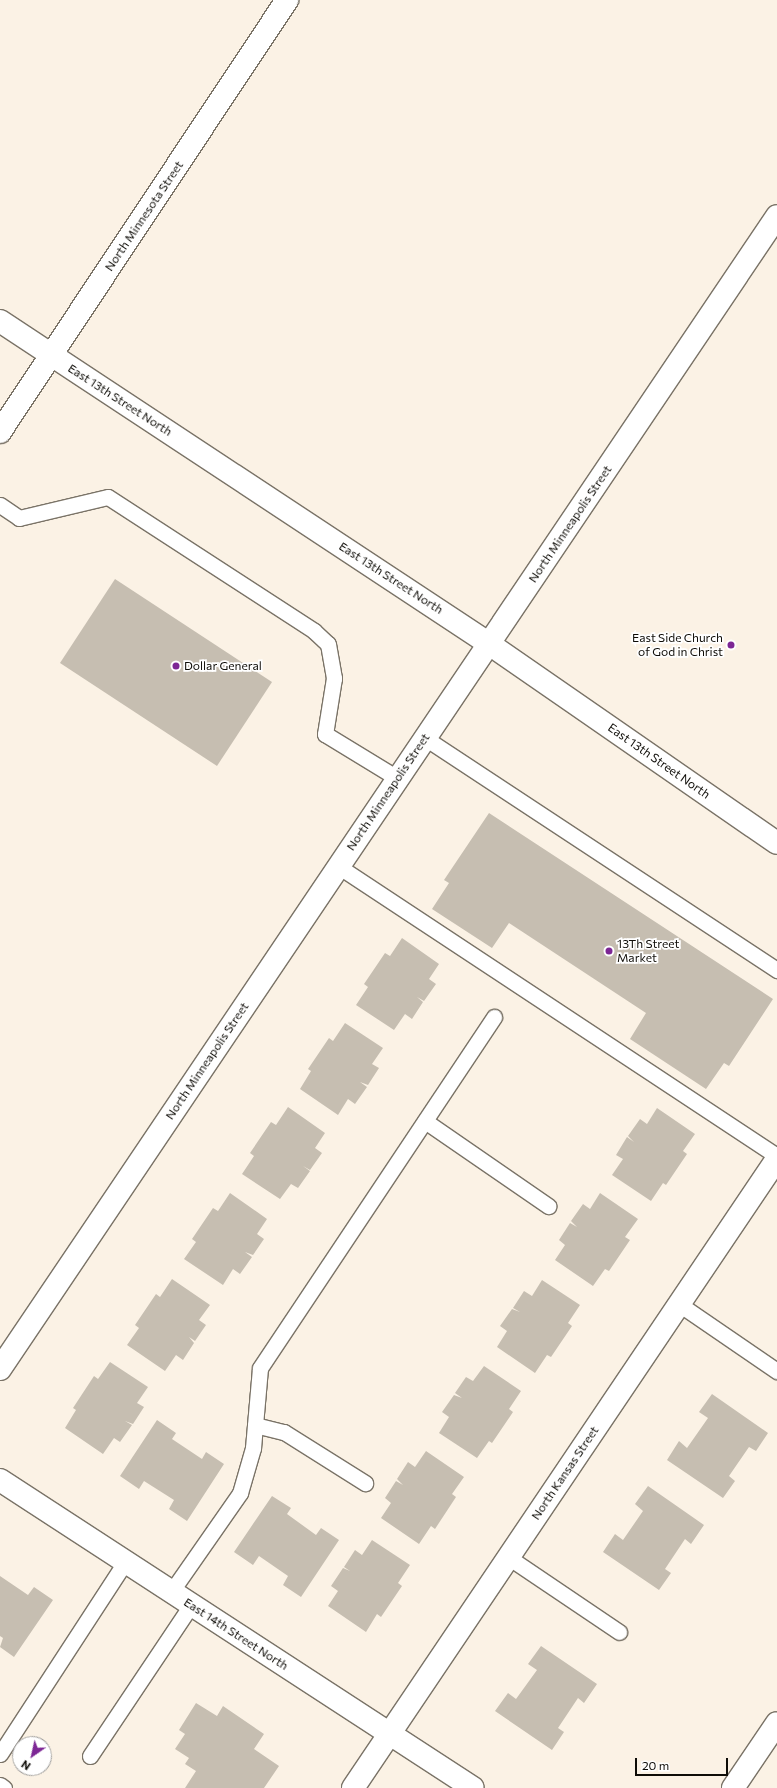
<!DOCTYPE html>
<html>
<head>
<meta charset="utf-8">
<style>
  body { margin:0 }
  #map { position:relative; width:777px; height:1788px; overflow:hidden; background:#fbf2e5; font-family:Commissioner,sans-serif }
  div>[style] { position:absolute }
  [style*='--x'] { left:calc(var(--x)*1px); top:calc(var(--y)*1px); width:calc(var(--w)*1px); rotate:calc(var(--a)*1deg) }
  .building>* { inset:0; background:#c6beb1 }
  .roads { filter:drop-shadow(1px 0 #7a7367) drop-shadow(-1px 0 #7a7367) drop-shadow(0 1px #7a7367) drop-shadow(0 -1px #7a7367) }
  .service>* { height:15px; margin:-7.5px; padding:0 7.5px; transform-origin:7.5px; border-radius:7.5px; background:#fff }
  .minor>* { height:22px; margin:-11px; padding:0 11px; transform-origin:11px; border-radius:11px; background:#fff }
  .secondary>* { height:22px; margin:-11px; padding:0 11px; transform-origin:11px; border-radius:11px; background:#fff }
  .dots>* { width:11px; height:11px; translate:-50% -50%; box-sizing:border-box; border:2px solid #fff; border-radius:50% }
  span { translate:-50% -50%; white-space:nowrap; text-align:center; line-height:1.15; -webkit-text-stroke:3.5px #fff; paint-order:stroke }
  .street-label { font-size:12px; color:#0e0c07 }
  .poi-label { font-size:12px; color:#0e0c07 }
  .right { translate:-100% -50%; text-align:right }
  .left { translate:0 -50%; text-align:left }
  .north { position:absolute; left:12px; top:1736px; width:40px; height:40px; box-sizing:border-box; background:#fff; border:1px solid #9f9e9c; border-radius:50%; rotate:214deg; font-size:11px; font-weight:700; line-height:16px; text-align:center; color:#0e0c07 }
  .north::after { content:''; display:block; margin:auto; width:14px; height:18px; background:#7d2795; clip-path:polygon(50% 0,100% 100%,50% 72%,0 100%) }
  .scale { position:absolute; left:635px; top:1758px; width:93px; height:18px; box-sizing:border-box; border:2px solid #0e0c07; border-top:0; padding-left:5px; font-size:12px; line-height:14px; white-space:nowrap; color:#0e0c07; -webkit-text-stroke:3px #fff; paint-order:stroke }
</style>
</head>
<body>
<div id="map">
  <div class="building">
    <i style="clip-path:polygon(115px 579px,272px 682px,217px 766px,60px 663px)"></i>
    <i style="clip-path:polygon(489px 813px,773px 999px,729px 1066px,724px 1063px,706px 1089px,630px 1039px,646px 1013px,509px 923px,492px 948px,432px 909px,449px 883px,444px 880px)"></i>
    <i style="clip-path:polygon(402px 938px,439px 964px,429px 979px,436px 984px,424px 1001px,417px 997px,423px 1002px,412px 1019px,405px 1014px,394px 1030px,356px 1005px,368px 987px,364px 984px,385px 953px,390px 956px)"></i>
    <i style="clip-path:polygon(345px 1023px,383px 1048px,372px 1064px,379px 1068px,368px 1085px,360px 1082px,367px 1087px,355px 1104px,348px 1099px,338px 1115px,300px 1089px,311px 1071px,308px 1069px,329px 1038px,333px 1041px)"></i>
    <i style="clip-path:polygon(288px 1107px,325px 1133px,315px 1148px,322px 1153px,310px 1170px,303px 1166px,310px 1171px,298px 1188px,291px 1184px,280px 1199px,242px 1174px,254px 1156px,250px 1153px,271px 1122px,276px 1125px)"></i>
    <i style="clip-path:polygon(657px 1108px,695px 1134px,683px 1151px,687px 1154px,666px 1185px,663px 1183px,651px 1201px,612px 1175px,623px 1159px,616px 1155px,627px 1137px,634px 1142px,628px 1136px,640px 1119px,647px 1124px)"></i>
    <i style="clip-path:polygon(230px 1193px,267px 1219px,257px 1234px,264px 1239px,253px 1255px,245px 1252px,252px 1257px,240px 1274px,233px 1269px,223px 1285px,184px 1259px,196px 1242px,192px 1239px,213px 1208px,218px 1211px)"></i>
    <i style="clip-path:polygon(600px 1193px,638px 1219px,625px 1237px,630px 1240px,609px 1271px,605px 1269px,593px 1286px,555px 1260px,565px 1245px,559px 1240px,570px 1223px,577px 1227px,571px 1221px,583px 1204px,590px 1209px)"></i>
    <i style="clip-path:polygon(172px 1279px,210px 1305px,199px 1320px,206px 1325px,195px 1341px,189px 1337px,194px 1343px,183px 1360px,176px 1355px,165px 1371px,127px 1345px,139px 1328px,135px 1325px,156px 1294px,160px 1297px)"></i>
    <i style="clip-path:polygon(542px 1280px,580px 1305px,568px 1323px,572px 1326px,551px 1357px,547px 1355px,535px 1373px,497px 1347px,507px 1331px,500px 1326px,512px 1309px,520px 1312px,513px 1308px,524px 1291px,532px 1296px)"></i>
    <i style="clip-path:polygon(110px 1362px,148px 1387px,137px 1403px,144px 1407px,133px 1424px,125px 1421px,132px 1425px,120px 1442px,114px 1438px,103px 1454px,65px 1428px,76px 1410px,73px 1408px,94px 1376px,98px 1379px)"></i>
    <i style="clip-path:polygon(484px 1366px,521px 1391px,509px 1409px,513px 1412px,492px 1443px,489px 1441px,477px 1458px,439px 1433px,449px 1417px,442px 1412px,454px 1395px,462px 1398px,455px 1393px,466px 1377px,473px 1381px)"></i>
    <i style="clip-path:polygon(712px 1394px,768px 1433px,756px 1451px,749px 1447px,729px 1476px,735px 1481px,723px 1498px,667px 1460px,679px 1441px,687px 1448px,708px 1418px,699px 1412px)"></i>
    <i style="clip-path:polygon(157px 1420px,176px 1433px,172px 1439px,202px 1459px,206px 1452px,224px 1464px,187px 1521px,169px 1509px,174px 1500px,144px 1481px,139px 1489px,120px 1476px)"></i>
    <i style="clip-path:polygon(426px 1451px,464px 1477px,452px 1494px,456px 1497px,435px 1529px,431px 1526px,419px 1544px,381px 1518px,391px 1503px,385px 1498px,396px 1481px,403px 1485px,397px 1479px,408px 1462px,415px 1467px)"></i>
    <i style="clip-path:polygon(648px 1486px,704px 1525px,691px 1544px,685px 1539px,665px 1569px,671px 1573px,659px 1590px,603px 1552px,615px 1534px,623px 1540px,643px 1511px,635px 1504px)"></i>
    <i style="clip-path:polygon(272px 1496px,291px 1508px,287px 1514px,316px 1535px,321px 1528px,339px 1540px,301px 1597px,283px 1585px,288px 1576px,259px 1556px,253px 1565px,234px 1552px)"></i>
    <i style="clip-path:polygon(372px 1540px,410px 1565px,398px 1583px,402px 1586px,381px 1617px,377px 1614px,366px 1632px,328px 1606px,338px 1591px,331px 1586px,343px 1568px,350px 1571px,344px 1567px,355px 1550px,362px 1555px)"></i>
    <i style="clip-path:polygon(0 1576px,28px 1595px,34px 1587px,53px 1600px,14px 1657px,0 1647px,3px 1638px,0 1636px)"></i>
    <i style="clip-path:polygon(541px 1646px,597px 1684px,584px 1703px,578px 1698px,558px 1728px,564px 1732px,552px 1750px,495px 1711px,508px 1693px,516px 1699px,537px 1670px,528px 1664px)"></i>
    <i style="clip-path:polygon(196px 1703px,217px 1716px,223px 1706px,264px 1734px,254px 1749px,279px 1766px,264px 1788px,185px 1788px,196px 1771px,185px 1764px,189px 1758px,175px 1749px,185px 1734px,179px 1730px)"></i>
  </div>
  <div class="roads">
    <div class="service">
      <i style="--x:0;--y:505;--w:23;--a:34"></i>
      <i style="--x:19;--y:518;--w:91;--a:-13.3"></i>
      <i style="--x:108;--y:497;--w:246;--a:33"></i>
      <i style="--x:314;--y:631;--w:19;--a:43"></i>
      <i style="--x:328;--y:644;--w:35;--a:80"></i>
      <i style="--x:334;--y:678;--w:57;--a:99.1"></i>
      <i style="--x:325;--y:734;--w:84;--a:31.4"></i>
      <i style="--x:425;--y:738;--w:422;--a:33.4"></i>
      <i style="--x:338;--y:866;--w:526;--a:33.45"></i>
      <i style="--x:425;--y:1121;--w:150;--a:34.6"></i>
      <i style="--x:679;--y:1304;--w:119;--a:34.4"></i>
      <i style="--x:255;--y:1425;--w:30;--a:14"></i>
      <i style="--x:284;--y:1432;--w:96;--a:32.2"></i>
      <i style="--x:508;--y:1557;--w:134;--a:34"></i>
      <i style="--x:171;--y:1592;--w:121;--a:-55.1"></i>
      <i style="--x:240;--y:1493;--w:47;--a:-73.9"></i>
      <i style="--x:253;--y:1448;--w:80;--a:-85"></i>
      <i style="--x:260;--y:1368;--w:422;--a:-56.3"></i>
      <i style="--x:0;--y:1754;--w:229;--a:-56.9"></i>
      <i style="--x:90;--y:1756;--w:182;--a:-56.2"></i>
      <i style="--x:0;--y:1785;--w:5;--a:37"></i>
    </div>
    <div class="minor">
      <i style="--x:0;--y:432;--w:519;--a:-56.4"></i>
      <i style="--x:0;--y:1369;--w:1390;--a:-56.02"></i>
      <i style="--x:0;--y:1480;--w:564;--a:33.07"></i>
      <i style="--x:353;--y:1788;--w:759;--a:-56.02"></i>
      <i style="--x:733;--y:1788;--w:78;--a:-55.9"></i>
    </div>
    <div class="secondary">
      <i style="--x:0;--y:321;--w:585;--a:33.42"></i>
      <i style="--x:488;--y:643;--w:351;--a:34.7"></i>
    </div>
  </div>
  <div class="dots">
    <i style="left:731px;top:645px;background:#7d2795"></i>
    <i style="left:176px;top:666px;background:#7d2795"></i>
    <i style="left:609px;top:951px;background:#7d2795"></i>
  </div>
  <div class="street-label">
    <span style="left:144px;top:216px;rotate:-56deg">North Minnesota Street</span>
    <span style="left:120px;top:400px;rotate:33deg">East 13th Street North</span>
    <span style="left:570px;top:524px;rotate:-56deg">North Minneapolis Street</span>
    <span style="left:391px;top:578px;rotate:33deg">East 13th Street North</span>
    <span style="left:659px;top:761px;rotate:35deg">East 13th Street North</span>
    <span style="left:388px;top:792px;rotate:-56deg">North Minneapolis Street</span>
    <span style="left:207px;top:1061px;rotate:-56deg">North Minneapolis Street</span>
    <span style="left:565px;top:1473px;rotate:-56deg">North Kansas Street</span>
    <span style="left:236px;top:1634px;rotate:33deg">East 14th Street North</span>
  </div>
  <div class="poi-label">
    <span class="right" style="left:723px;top:645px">East Side Church<br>of God in Christ</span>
    <span class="left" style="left:184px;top:666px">Dollar General</span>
    <span class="left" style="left:617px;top:951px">13Th Street<br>Market</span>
  </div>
  <div class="north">N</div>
  <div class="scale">20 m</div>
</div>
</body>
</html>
